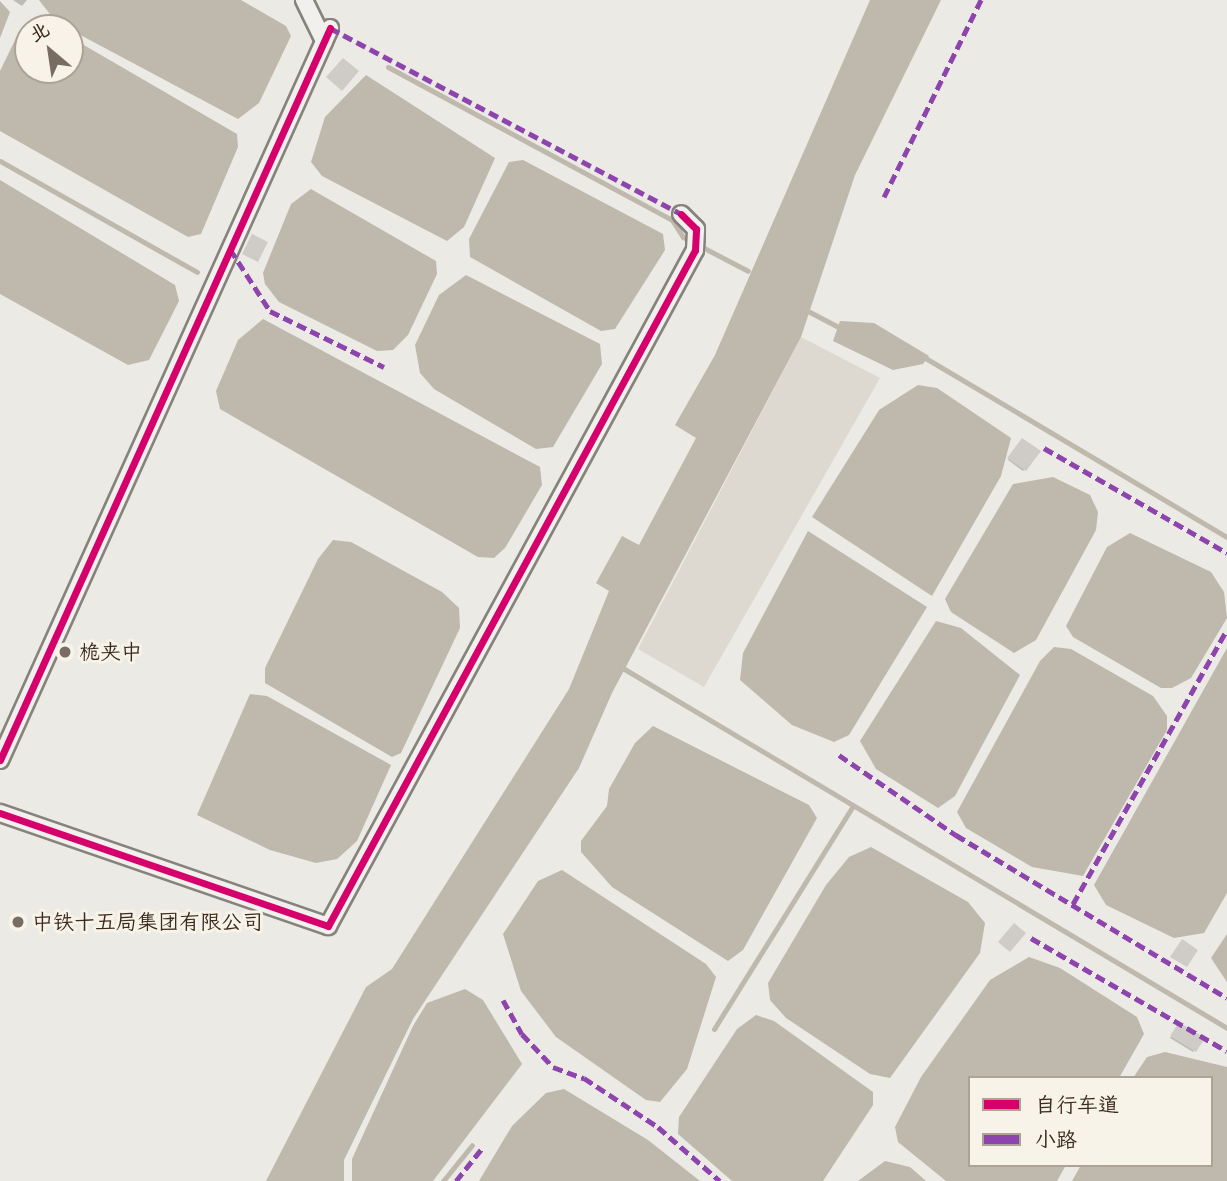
<!DOCTYPE html>
<html>
<head>
<meta charset="utf-8">
<style>
  body { margin:0 }
  #map { position:relative; width:1227px; height:1181px; overflow:hidden; background:#eceae4; font-family:Sriracha,"LXGW WenKai TC",sans-serif }
  div>[style] { position:absolute }
  [style*='--x'] { left:calc(var(--x)*1px); top:calc(var(--y)*1px); width:calc(var(--w)*1px); rotate:calc(var(--a)*1deg) }
  .green>* { inset:0; background:#ddd9d0 }
  .water>* { inset:0; background:#beb8ad }
  .shadow>* { inset:0; background:#0003 }
  .stream>* { height:5px; margin:-2.5px; padding:0 2.5px; transform-origin:2.5px; border-radius:2.5px; background:#beb8ad }
  .building>* { inset:0; background:#cfccc7 }
  .roads { filter:drop-shadow(2px 0 #86827c) drop-shadow(-2px 0 #86827c) drop-shadow(0 2px #86827c) drop-shadow(0 -2px #86827c) }
  .minor>* { height:16px; margin:-8px; padding:0 8px; transform-origin:8px; border-radius:8px; background:#f1f0ec }
  .quiet>* { height:5px; margin-top:-2.5px; transform-origin:0; background:repeating-linear-gradient(90deg,#8e44ad 0 10px,transparent 0 15px) }
  .cycleway>* { height:7px; margin:-3.5px; padding:0 3.5px; transform-origin:3.5px; border-radius:3.5px; background:#d6006c }
  .dots>* { width:19px; height:19px; translate:-50% -50%; box-sizing:border-box; border:4px solid #f7f3e8; border-radius:50% }
  span { translate:-50% -50%; white-space:nowrap; text-align:center; line-height:1.15; -webkit-text-stroke:6px #f7f3e8; paint-order:stroke }
  .poi-label { font-size:21px; color:#3b2a1e }
  .left { translate:0 -50%; text-align:left }
  .legend { position:absolute; left:968px; top:1076px; width:245px; height:91px; box-sizing:border-box; background:#f7f3e8; border:2px solid #aca397; margin:0; padding:9px 12px; list-style:none; font-size:21px; color:#3b2a1e }
  .legend li { display:flex; align-items:center; gap:14px; height:35px }
  .legend b { width:35px; border:2px solid #aca397 }
  .north { position:absolute; left:14px; top:14px; width:70px; height:70px; box-sizing:border-box; background:#f7f3e8; border:2px solid #aca397; border-radius:50%; rotate:331deg; font-size:19px; font-weight:700; line-height:28px; text-align:center; color:#3b2a1e }
  .north::after { content:''; display:block; margin:auto; width:24px; height:32px; background:#796d63; clip-path:polygon(50% 0,100% 100%,50% 72%,0 100%) }
</style>
</head>
<body>
<div id="map">
  <div class="green">
    <i style="clip-path:polygon(801px 337px,880px 378px,704px 687px,638px 649px)"></i>
  </div>
  <div class="water">
    <i style="clip-path:polygon(39px 0,241px 0,286px 26px,291px 36px,259px 103px,238px 119px,56px 22px)"></i>
    <i style="clip-path:polygon(870px 0,941px 0,855px 175px,801px 337px,612px 693px,579px 768px,413px 1019px,344px 1160px,344px 1181px,266px 1181px,366px 987px,392px 969px,569px 689px,609px 591px,596px 583px,622px 536px,639px 545px,696px 438px,675px 425px,715px 355px)"></i>
    <i style="clip-path:polygon(0 1px,10px 12px,0 38px)"></i>
    <i style="clip-path:polygon(39px 21px,54px 28px,28px 28px,28px 70px,70px 70px,70px 37px,237px 134px,238px 147px,201px 234px,188px 237px,0 131px,0 71px,17px 36px,31px 22px)"></i>
    <i style="clip-path:polygon(366px 75px,495px 158px,464px 227px,447px 241px,322px 176px,311px 162px,325px 117px)"></i>
    <i style="clip-path:polygon(523px 160px,663px 234px,665px 250px,615px 329px,601px 331px,470px 257px,469px 239px,509px 162px)"></i>
    <i style="clip-path:polygon(0 180px,175px 285px,179px 301px,149px 360px,128px 365px,0 294px)"></i>
    <i style="clip-path:polygon(311px 189px,436px 261px,437px 274px,408px 335px,393px 350px,377px 351px,279px 302px,265px 284px,263px 273px,291px 204px)"></i>
    <i style="clip-path:polygon(466px 275px,600px 344px,602px 364px,553px 447px,536px 449px,434px 389px,420px 373px,415px 345px,439px 295px)"></i>
    <i style="clip-path:polygon(263px 319px,540px 467px,542px 485px,505px 548px,494px 558px,478px 557px,220px 409px,216px 391px,238px 340px)"></i>
    <i style="clip-path:polygon(840px 321px,874px 323px,929px 356px,923px 364px,893px 370px,833px 341px)"></i>
    <i style="clip-path:polygon(918px 385px,937px 388px,1011px 438px,1001px 476px,932px 596px,812px 517px,879px 410px)"></i>
    <i style="clip-path:polygon(1053px 477px,1090px 495px,1098px 512px,1096px 530px,1036px 640px,1014px 653px,951px 612px,945px 599px,1013px 484px)"></i>
    <i style="clip-path:polygon(808px 531px,927px 607px,849px 735px,834px 742px,792px 725px,740px 680px,743px 653px)"></i>
    <i style="clip-path:polygon(1130px 533px,1211px 572px,1224px 592px,1227px 618px,1191px 678px,1172px 688px,1161px 688px,1073px 637px,1066px 626px,1107px 547px)"></i>
    <i style="clip-path:polygon(333px 540px,351px 542px,442px 592px,459px 608px,460px 628px,401px 753px,392px 757px,265px 683px,265px 668px,318px 559px)"></i>
    <i style="clip-path:polygon(936px 621px,961px 628px,1020px 675px,955px 796px,938px 808px,876px 769px,860px 741px)"></i>
    <i style="clip-path:polygon(1054px 647px,1071px 649px,1153px 696px,1167px 716px,1167px 730px,1083px 876px,1032px 867px,966px 828px,957px 812px,1040px 661px)"></i>
    <i style="clip-path:polygon(1227px 648px,1227px 893px,1204px 933px,1174px 938px,1106px 905px,1094px 885px)"></i>
    <i style="clip-path:polygon(250px 694px,267px 696px,391px 765px,357px 841px,337px 859px,316px 863px,270px 850px,197px 815px)"></i>
    <i style="clip-path:polygon(653px 726px,809px 805px,817px 818px,743px 950px,728px 961px,612px 887px,581px 852px,581px 841px,607px 806px,609px 789px,635px 743px)"></i>
    <i style="clip-path:polygon(871px 847px,968px 902px,985px 923px,980px 953px,890px 1078px,870px 1074px,786px 1018px,770px 1000px,768px 983px,826px 885px,849px 857px)"></i>
    <i style="clip-path:polygon(562px 870px,706px 964px,716px 977px,687px 1069px,660px 1102px,646px 1100px,556px 1037px,521px 991px,503px 934px,538px 881px)"></i>
    <i style="clip-path:polygon(1227px 934px,1227px 982px,1211px 958px)"></i>
    <i style="clip-path:polygon(1029px 957px,1060px 968px,1137px 1017px,1144px 1034px,1119px 1078px,970px 1078px,970px 1165px,1066px 1165px,1057px 1181px,946px 1181px,898px 1142px,895px 1127px,921px 1077px,990px 980px)"></i>
    <i style="clip-path:polygon(465px 989px,483px 1000px,522px 1064px,433px 1181px,352px 1181px,352px 1159px,413px 1026px,427px 1003px)"></i>
    <i style="clip-path:polygon(756px 1015px,774px 1021px,873px 1092px,873px 1105px,823px 1181px,732px 1181px,678px 1134px,679px 1117px,737px 1029px)"></i>
    <i style="clip-path:polygon(1165px 1052px,1227px 1067px,1227px 1181px,1072px 1181px,1081px 1165px,1211px 1165px,1211px 1078px,1133px 1078px,1147px 1057px)"></i>
    <i style="clip-path:polygon(564px 1089px,648px 1140px,700px 1181px,479px 1181px,512px 1126px,546px 1093px)"></i>
    <i style="clip-path:polygon(885px 1161px,910px 1167px,926px 1181px,858px 1181px)"></i>
  </div>
  <div class="shadow">
    <i style="clip-path:polygon(13px 0,27px 0,22px 6px)"></i>
    <i style="clip-path:polygon(1022px 440px,1038px 452px,1023px 471px,1008px 460px)"></i>
    <i style="clip-path:polygon(1179px 1024px,1202px 1038px,1193px 1052px,1170px 1038px)"></i>
  </div>
  <div class="stream">
    <i style="--x:388;--y:67;--w:323;--a:28.3"></i>
    <i style="--x:672;--y:220;--w:20;--a:57"></i>
    <i style="--x:683;--y:237;--w:73;--a:27.6"></i>
    <i style="--x:0;--y:161;--w:226;--a:29.4"></i>
    <i style="--x:806;--y:310;--w:43;--a:27.8"></i>
    <i style="--x:922;--y:356;--w:355;--a:30.7"></i>
    <i style="--x:621;--y:667;--w:705;--a:30.78"></i>
    <i style="--x:714;--y:1029;--w:263;--a:-58.1"></i>
    <i style="--x:443;--y:1181;--w:46;--a:-51.1"></i>
  </div>
  <div class="building">
    <i style="clip-path:polygon(343px 58px,359px 71px,342px 91px,326px 77px)"></i>
    <i style="clip-path:polygon(252px 234px,268px 242px,258px 262px,242px 254px)"></i>
    <i style="clip-path:polygon(1022px 438px,1041px 451px,1026px 471px,1007px 458px)"></i>
    <i style="clip-path:polygon(1014px 923px,1026px 933px,1010px 952px,998px 942px)"></i>
    <i style="clip-path:polygon(1182px 939px,1198px 950px,1187px 967px,1170px 957px)"></i>
    <i style="clip-path:polygon(1179px 1022px,1205px 1038px,1196px 1052px,1170px 1036px)"></i>
  </div>
  <div class="roads">
    <div class="minor">
      <i style="--x:304;--y:0;--w:46;--a:64"></i>
      <i style="--x:0;--y:760;--w:803;--a:-65.73"></i>
      <i style="--x:0;--y:813;--w:347;--a:19"></i>
      <i style="--x:328;--y:926;--w:769;--a:-61.5"></i>
      <i style="--x:695;--y:250;--w:21;--a:-87"></i>
      <i style="--x:696;--y:229;--w:21;--a:-135"></i>
    </div>
  </div>
  <div class="quiet">
    <i style="--x:330;--y:28;--w:397;--a:27.9"></i>
    <i style="--x:884;--y:197;--w:220;--a:-63.8"></i>
    <i style="--x:230;--y:249;--w:74;--a:57.2"></i>
    <i style="--x:270;--y:311;--w:127;--a:26.2"></i>
    <i style="--x:1044;--y:448;--w:211;--a:29.8"></i>
    <i style="--x:839;--y:755;--w:142;--a:34.4"></i>
    <i style="--x:956;--y:835;--w:316;--a:31"></i>
    <i style="--x:1073;--y:904;--w:314;--a:-60.7"></i>
    <i style="--x:1031;--y:938;--w:226;--a:30"></i>
    <i style="--x:503;--y:1000;--w:39;--a:61"></i>
    <i style="--x:522;--y:1034;--w:45;--a:46.8"></i>
    <i style="--x:553;--y:1067;--w:33;--a:20"></i>
    <i style="--x:584;--y:1078;--w:89;--a:33.5"></i>
    <i style="--x:658;--y:1127;--w:82;--a:41.1"></i>
    <i style="--x:456;--y:1181;--w:43;--a:-51.5"></i>
  </div>
  <div class="cycleway">
    <i style="--x:0;--y:760;--w:803;--a:-65.73"></i>
    <i style="--x:0;--y:813;--w:347;--a:19"></i>
    <i style="--x:328;--y:926;--w:769;--a:-61.5"></i>
    <i style="--x:695;--y:250;--w:21;--a:-87"></i>
    <i style="--x:696;--y:229;--w:21;--a:-135"></i>
  </div>
  <div class="dots">
    <i style="left:65px;top:652px;background:#796d63"></i>
    <i style="left:18px;top:922px;background:#796d63"></i>
  </div>
  <div class="poi-label">
    <span class="left" style="left:79px;top:652px">桅夹中</span>
    <span class="left" style="left:32px;top:922px">中铁十五局集团有限公司</span>
  </div>
  <ul class="legend">
  <li><b style="height:9px;background:#d6006c"></b>自行车道</li>
  <li><b style="height:9px;background:#8e44ad"></b>小路</li>
  </ul>
  <div class="north">北</div>
</div>
</body>
</html>
